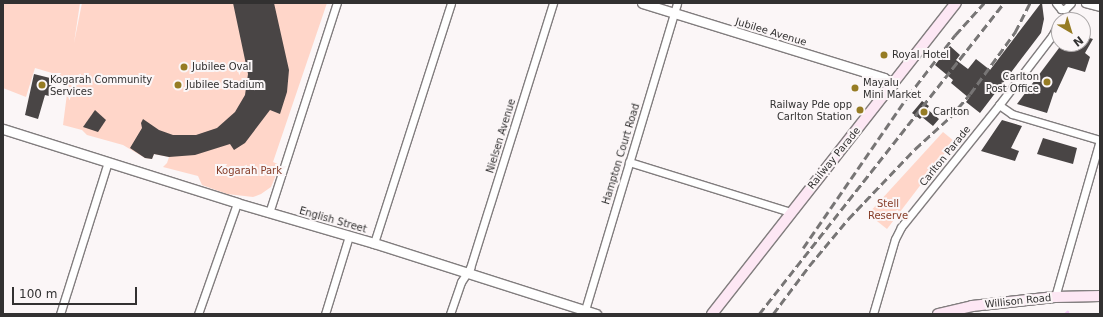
<!DOCTYPE html>
<html>
<head>
<meta charset="utf-8">
<style>
  body { margin:0 }
  #map { position:relative; width:1103px; height:317px; overflow:hidden; background:#fbf6f7; font-family:"DejaVu Sans",sans-serif }
  div>[style] { position:absolute }
  [style*='--x'] { left:calc(var(--x)*1px); top:calc(var(--y)*1px); width:calc(var(--w)*1px); rotate:calc(var(--a)*1deg) }
  .green>* { inset:0; background:#ffd6c9 }
  .stream>* { height:2.5px; margin:-1.25px; padding:0 1.25px; transform-origin:1.25px; border-radius:1.25px; background:#f3c9f5 }
  .building>* { inset:0; background:#494545 }
  .roads { filter:drop-shadow(1px 0 #817d7e) drop-shadow(-1px 0 #817d7e) drop-shadow(0 1px #817d7e) drop-shadow(0 -1px #817d7e) }
  .minor>* { height:7px; margin:-3.5px; padding:0 3.5px; transform-origin:3.5px; border-radius:3.5px; background:#fff }
  .tertiary>* { height:9px; margin:-4.5px; padding:0 4.5px; transform-origin:4.5px; border-radius:4.5px; background:#fff }
  .secondary>* { height:10px; margin:-5px; padding:0 5px; transform-origin:5px; border-radius:5px; background:#fde7f4 }
  .rail>* { height:2.5px; margin-top:-1.25px; transform-origin:0; background:repeating-linear-gradient(90deg,#777575 0 8px,transparent 0 12px) }
  .dots>* { width:11px; height:11px; translate:-50% -50%; box-sizing:border-box; border:2px solid #fbf6f7; border-radius:50% }
  span { translate:-50% -50%; white-space:nowrap; text-align:center; line-height:1.15; -webkit-text-stroke:4px #fbf6f7; paint-order:stroke }
  .street-label { font-size:10px; color:#323131 }
  .poi-label { font-size:10px; color:#323131 }
  .left { translate:0 -50%; text-align:left }
  .right { translate:-100% -50%; text-align:right }
  .park-label { font-size:10px; color:#863d28 }
  .frame { position:absolute; inset:0; border:4px solid #323131; pointer-events:none }
  .north { position:absolute; left:1051px; top:12px; width:40px; height:40px; box-sizing:border-box; background:#fbf6f7; border:1px solid #aba7a8; border-radius:50%; rotate:142deg; font-size:11px; font-weight:700; line-height:16px; text-align:center; color:#323131 }
  .north::after { content:''; display:block; margin:auto; width:14px; height:18px; background:#967c24; clip-path:polygon(50% 0,100% 100%,50% 72%,0 100%) }
  .scale { position:absolute; left:12px; top:287px; width:125px; height:18px; box-sizing:border-box; border:2px solid #323131; border-top:0; padding-left:5px; font-size:12px; line-height:14px; white-space:nowrap; color:#323131; -webkit-text-stroke:3px #fbf6f7; paint-order:stroke }
</style>
</head>
<body>
<div id="map">
  <div class="green">
    <i style="clip-path:polygon(3px 3px,80px 3px,74px 43px,82px 3px,327px 3px,273px 162px,280px 165px,271px 187px,261px 194px,253px 197px,227px 194px,202px 185px,198px 176px,163px 167px,167px 163px,169px 157px,154px 154px,152px 159px,145px 158px,123px 145px,87px 135px,82px 130px,63px 125px,69px 78px,35px 68px,26px 97px,3px 88px)"></i>
    <i style="clip-path:polygon(943px 132px,954px 141px,887px 229px,868px 214px)"></i>
  </div>
  <div class="stream">
    <i style="--x:1065;--y:314;--w:3;--a:-45"></i>
  </div>
  <div class="building">
    <i style="clip-path:polygon(233px 3px,274px 3px,289px 70px,287px 92px,280px 114px,270px 110px,245px 143px,234px 150px,230px 144px,195px 155px,169px 157px,154px 154px,152px 159px,145px 158px,130px 148px,142px 128px,141px 123px,143px 119px,159px 130px,173px 135px,196px 135px,217px 128px,235px 112px,245px 95px,248px 74px)"></i>
    <i style="clip-path:polygon(1041px 3px,1042px 3px,1044px 19px,1041px 33px,980px 113px,966px 102px,969px 98px,951px 83px,953px 80px,935px 65px,950px 46px,960px 55px,956px 60px,968px 69px,976px 59px,990px 70px)"></i>
    <i style="clip-path:polygon(1083px 36px,1093px 39px,1085px 53px,1090px 57px,1085px 72px,1068px 67px,1056px 93px,1054px 92px,1047px 113px,1017px 104px,1062px 44px,1083px 44px)"></i>
    <i style="clip-path:polygon(34px 74px,54px 79px,49px 96px,45px 95px,38px 119px,25px 115px)"></i>
    <i style="clip-path:polygon(922px 101px,929px 106px,927px 109px,939px 119px,933px 126px,922px 117px,920px 119px,912px 113px)"></i>
    <i style="clip-path:polygon(95px 110px,106px 120px,98px 132px,83px 127px)"></i>
    <i style="clip-path:polygon(1002px 120px,1022px 126px,1011px 148px,1019px 151px,1015px 161px,981px 151px)"></i>
    <i style="clip-path:polygon(1043px 138px,1077px 148px,1073px 164px,1037px 154px)"></i>
  </div>
  <div class="roads">
    <div class="minor">
      <i style="--x:1056;--y:3;--w:8;--a:50"></i>
      <i style="--x:1061;--y:9;--w:4;--a:0"></i>
      <i style="--x:1065;--y:9;--w:8;--a:-45"></i>
      <i style="--x:1085;--y:3;--w:16;--a:15"></i>
      <i style="--x:999;--y:105;--w:16;--a:35"></i>
      <i style="--x:1012;--y:114;--w:92;--a:16.5"></i>
      <i style="--x:629;--y:162;--w:170;--a:17.2"></i>
      <i style="--x:269;--y:213;--w:221;--a:-72.1"></i>
      <i style="--x:374;--y:243;--w:252;--a:-72.2"></i>
      <i style="--x:1055;--y:297;--w:163;--a:-74"></i>
      <i style="--x:585;--y:310;--w:320;--a:-73.3"></i>
      <i style="--x:60;--y:314;--w:159;--a:-72.5"></i>
      <i style="--x:198;--y:314;--w:118;--a:-70.6"></i>
      <i style="--x:325;--y:314;--w:82;--a:-72.9"></i>
      <i style="--x:450;--y:314;--w:34;--a:-71"></i>
      <i style="--x:461;--y:282;--w:17;--a:-57"></i>
      <i style="--x:470;--y:268;--w:278;--a:-72.6"></i>
      <i style="--x:873;--y:314;--w:78;--a:-73.7"></i>
      <i style="--x:895;--y:239;--w:13;--a:-63"></i>
      <i style="--x:901;--y:227;--w:156;--a:-51.2"></i>
      <i style="--x:999;--y:105;--w:87;--a:-52.5"></i>
      <i style="--x:1052;--y:36;--w:15;--a:-62"></i>
    </div>
    <div class="tertiary">
      <i style="--x:642;--y:3;--w:253;--a:17.2"></i>
      <i style="--x:884;--y:78;--w:11;--a:34"></i>
      <i style="--x:3;--y:129;--w:245;--a:17.5"></i>
      <i style="--x:237;--y:203;--w:143;--a:16.3"></i>
      <i style="--x:374;--y:243;--w:233;--a:17.7"></i>
    </div>
    <div class="secondary">
      <i style="--x:712;--y:314;--w:395;--a:-51.9"></i>
      <i style="--x:938;--y:314;--w:35;--a:-13"></i>
      <i style="--x:972;--y:306;--w:83;--a:-6.2"></i>
      <i style="--x:1055;--y:297;--w:45;--a:-1.3"></i>
    </div>
  </div>
  <div class="rail">
    <i style="--x:803;--y:248;--w:185;--a:-55.4"></i>
    <i style="--x:908;--y:96;--w:77;--a:-52.4"></i>
    <i style="--x:955;--y:35;--w:43;--a:-47.8"></i>
    <i style="--x:759;--y:314;--w:396;--a:-51.8"></i>
    <i style="--x:773;--y:314;--w:60;--a:-53.1"></i>
    <i style="--x:809;--y:266;--w:61;--a:-50.3"></i>
    <i style="--x:848;--y:219;--w:97;--a:-46.3"></i>
    <i style="--x:915;--y:149;--w:47;--a:-42.4"></i>
    <i style="--x:950;--y:117;--w:30;--a:-49"></i>
    <i style="--x:970;--y:94;--w:77;--a:-54"></i>
    <i style="--x:1015;--y:32;--w:33;--a:-63"></i>
  </div>
  <div class="dots">
    <i style="left:884px;top:55px;background:#967c24"></i>
    <i style="left:184px;top:67px;background:#967c24"></i>
    <i style="left:1047px;top:82px;background:#967c24"></i>
    <i style="left:42px;top:85px;background:#967c24"></i>
    <i style="left:178px;top:85px;background:#967c24"></i>
    <i style="left:855px;top:88px;background:#967c24"></i>
    <i style="left:860px;top:110px;background:#967c24"></i>
    <i style="left:924px;top:112px;background:#967c24"></i>
  </div>
  <div class="street-label">
    <span style="left:771px;top:32px;rotate:17deg">Jubilee Avenue</span>
    <span style="left:501px;top:136px;rotate:-73deg">Nielsen Avenue</span>
    <span style="left:621px;top:154px;rotate:-73deg">Hampton Court Road</span>
    <span style="left:945px;top:156px;rotate:-51deg">Carlton Parade</span>
    <span style="left:834px;top:158px;rotate:-51deg">Railway Parade</span>
    <span style="left:333px;top:220px;rotate:16deg">English Street</span>
    <span style="left:1018px;top:301px;rotate:-6deg">Willison Road</span>
  </div>
  <div class="poi-label">
    <span class="left" style="left:892px;top:55px">Royal Hotel</span>
    <span class="left" style="left:192px;top:67px">Jubilee Oval</span>
    <span class="right" style="left:1039px;top:82px">Carlton<br>Post Office</span>
    <span class="left" style="left:50px;top:85px">Kogarah Community<br>Services</span>
    <span class="left" style="left:863px;top:88px">Mayalu<br>Mini Market</span>
    <span class="left" style="left:186px;top:85px">Jubilee Stadium</span>
    <span class="right" style="left:852px;top:110px">Railway Pde opp<br>Carlton Station</span>
    <span class="left" style="left:933px;top:112px">Carlton</span>
  </div>
  <div class="park-label">
    <span style="left:249px;top:171px">Kogarah Park</span>
    <span style="left:888px;top:209px">Stell<br>Reserve</span>
  </div>
  <div class="frame"></div>
  <div class="north">N</div>
  <div class="scale">100 m</div>
</div>
</body>
</html>
